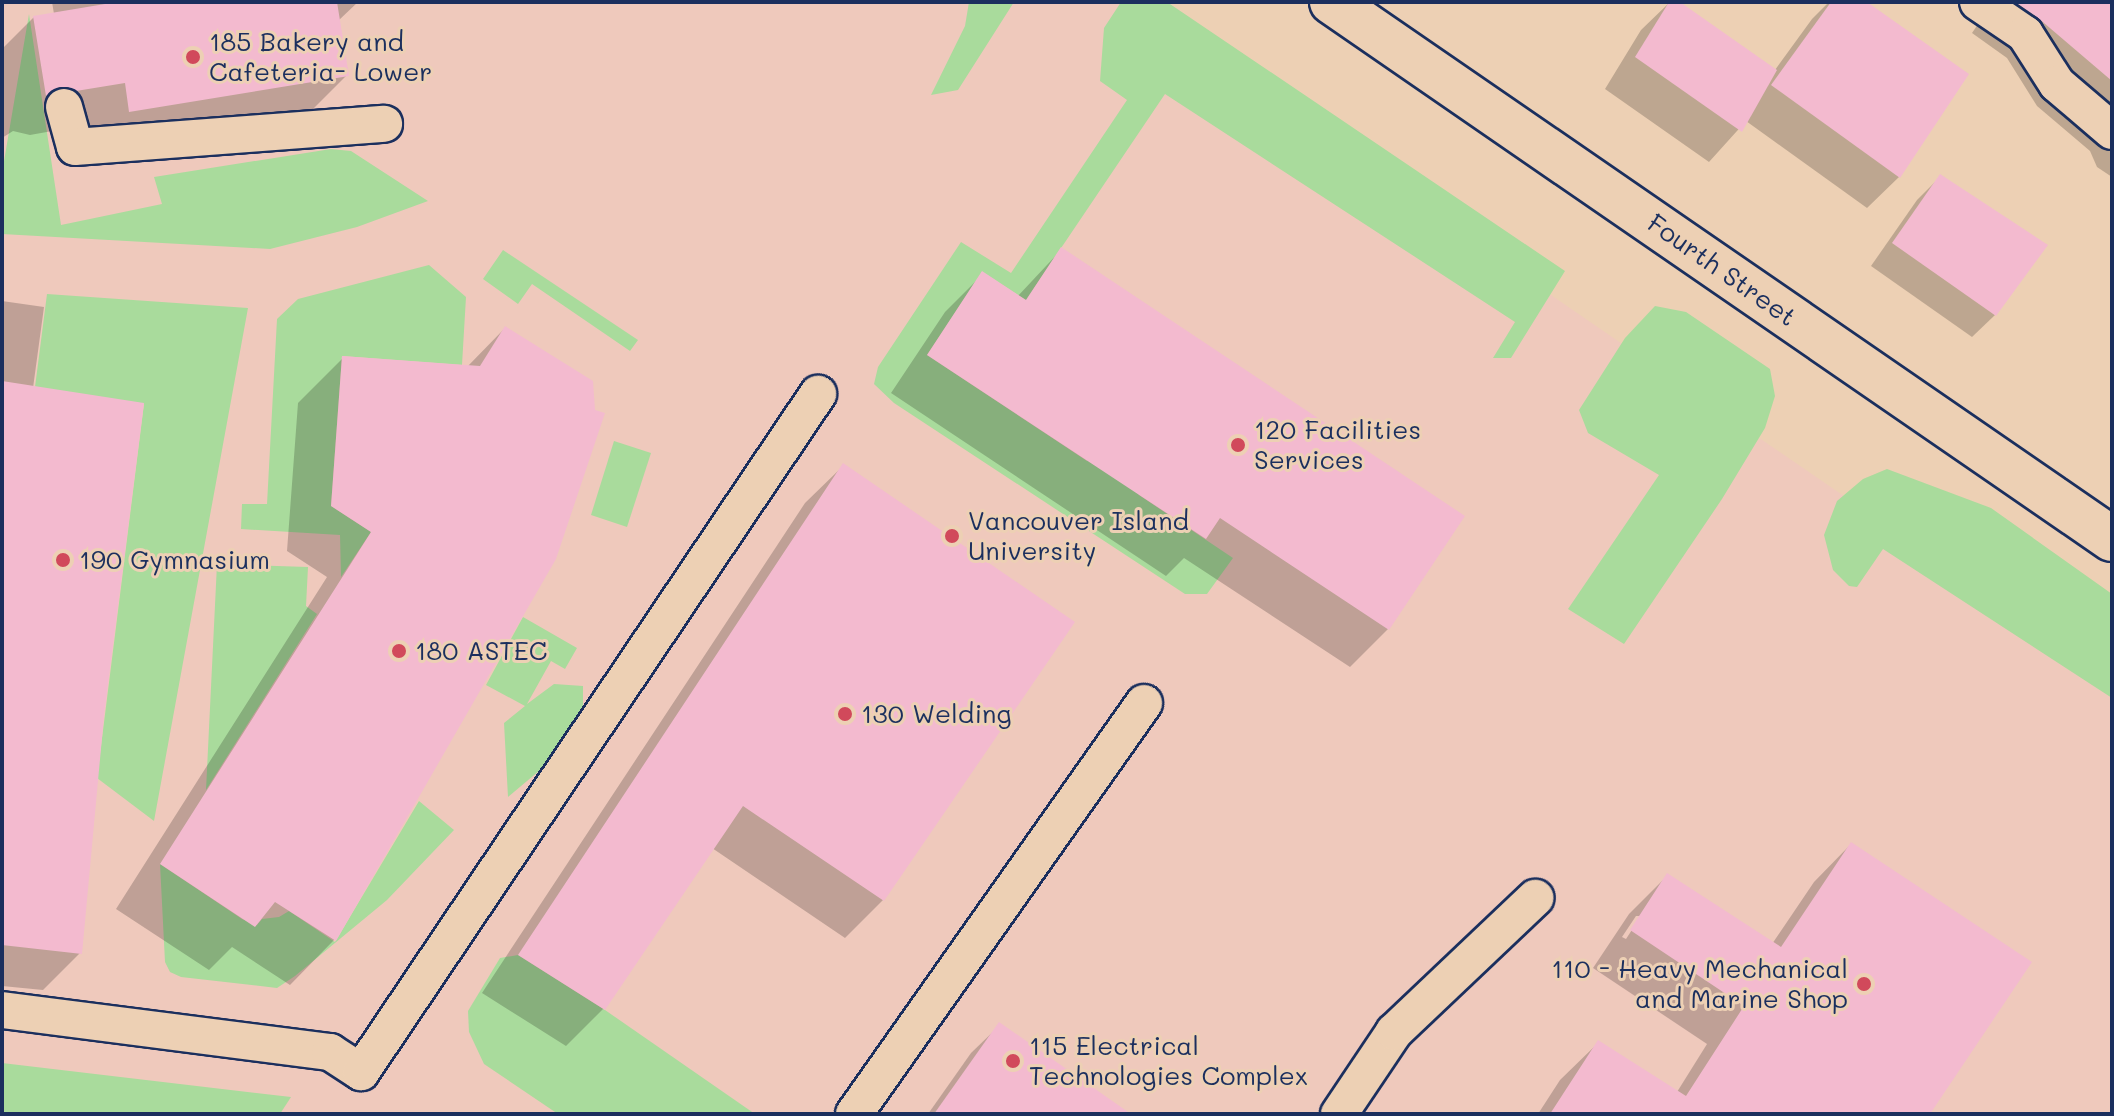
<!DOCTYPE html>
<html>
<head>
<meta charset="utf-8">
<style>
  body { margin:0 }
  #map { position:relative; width:2114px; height:1116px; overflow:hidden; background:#edd0b4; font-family:Mali,sans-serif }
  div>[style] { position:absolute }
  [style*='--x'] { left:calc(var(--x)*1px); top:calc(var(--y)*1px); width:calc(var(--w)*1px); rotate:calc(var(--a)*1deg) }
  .built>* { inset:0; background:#efc9bc }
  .green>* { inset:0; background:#a9db9c }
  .shadow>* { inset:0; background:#0003 }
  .building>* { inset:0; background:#f3bacf }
  .roads { filter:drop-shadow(2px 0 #1b2f5e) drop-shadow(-2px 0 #1b2f5e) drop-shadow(0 2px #1b2f5e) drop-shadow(0 -2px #1b2f5e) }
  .lane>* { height:36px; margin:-18px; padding:0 18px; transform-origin:18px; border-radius:18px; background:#edd0b4 }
  .street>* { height:44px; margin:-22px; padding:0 22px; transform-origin:22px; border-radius:22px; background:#edd0b4 }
  .dots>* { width:22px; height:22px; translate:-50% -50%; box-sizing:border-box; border:4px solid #edd0b4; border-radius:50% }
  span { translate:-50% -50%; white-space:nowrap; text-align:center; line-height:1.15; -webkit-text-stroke:6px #edd0b4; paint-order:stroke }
  .poi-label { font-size:26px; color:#1b2f5e }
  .left { translate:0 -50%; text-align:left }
  .right { translate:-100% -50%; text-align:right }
  .street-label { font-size:26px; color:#1b2f5e }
  .frame { position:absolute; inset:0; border:4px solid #1b2f5e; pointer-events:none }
</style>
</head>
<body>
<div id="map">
  <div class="built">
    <i style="clip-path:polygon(2px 2px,1124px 2px,2112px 680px,2112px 1114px,2px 1114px)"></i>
  </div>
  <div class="green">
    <i style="clip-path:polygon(969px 2px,1014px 2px,958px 90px,931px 95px,965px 26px)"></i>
    <i style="clip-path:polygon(1121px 2px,1167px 2px,1565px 271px,1511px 358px,1493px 358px,1515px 322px,1165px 94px,1026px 300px,982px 272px,927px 355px,1087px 461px,1105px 436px,1139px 495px,1233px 558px,1207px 594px,1185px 594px,894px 403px,874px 384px,878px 367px,961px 242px,1011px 273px,1127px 100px,1100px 81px,1104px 28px)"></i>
    <i style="clip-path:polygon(29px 14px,61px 225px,162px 204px,154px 177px,331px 149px,351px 151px,428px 201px,357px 227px,270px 249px,2px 234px,2px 173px)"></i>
    <i style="clip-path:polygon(503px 250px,638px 340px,630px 351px,532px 284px,518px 304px,483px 279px)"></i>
    <i style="clip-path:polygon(429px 265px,466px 297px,462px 365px,342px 356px,331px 506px,371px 532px,341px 577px,340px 535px,241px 529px,242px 504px,267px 504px,277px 319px,298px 299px)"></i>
    <i style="clip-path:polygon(47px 294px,248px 308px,154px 821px,97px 778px,144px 404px,35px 387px)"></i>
    <i style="clip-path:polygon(1655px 306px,1686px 312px,1770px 369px,1775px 396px,1765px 428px,1722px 499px,1624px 644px,1568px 609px,1659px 475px,1588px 433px,1579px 410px,1625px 338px)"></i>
    <i style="clip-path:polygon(614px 441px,651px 453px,627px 527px,591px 515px)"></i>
    <i style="clip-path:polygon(1887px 469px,1991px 508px,2112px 594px,2112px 698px,1883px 549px,1857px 587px,1849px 586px,1833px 570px,1824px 535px,1837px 501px,1863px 479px)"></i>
    <i style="clip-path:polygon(217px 564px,308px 567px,306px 606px,317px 614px,206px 790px)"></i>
    <i style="clip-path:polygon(523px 617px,577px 648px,565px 669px,551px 661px,527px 704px,554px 684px,583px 686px,583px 717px,552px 760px,508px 797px,504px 723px,525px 706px,486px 685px)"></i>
    <i style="clip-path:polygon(419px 801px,454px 830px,387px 900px,295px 976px,277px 988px,181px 977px,170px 972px,165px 962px,160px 864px,242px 919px,257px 925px,262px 919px,279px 917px,289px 911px,335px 942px)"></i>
    <i style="clip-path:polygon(518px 955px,605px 1010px,755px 1114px,558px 1114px,484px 1064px,469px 1032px,468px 1011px,500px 958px)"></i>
    <i style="clip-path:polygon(2px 1063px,291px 1097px,280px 1114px,2px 1114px)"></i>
  </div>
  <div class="shadow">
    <i style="clip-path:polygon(52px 2px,358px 2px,338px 21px,347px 75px,302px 120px,85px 156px,80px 126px,30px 135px,13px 131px,2px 138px,2px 49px,34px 17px,54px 14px)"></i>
    <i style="clip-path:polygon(1670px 2px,1677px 2px,1775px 70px,1812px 19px,1829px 2px,1864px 2px,1899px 177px,1867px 208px,1746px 121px,1709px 162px,1605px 89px,1641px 30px)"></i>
    <i style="clip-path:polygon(1993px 2px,2112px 2px,2112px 177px,2097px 167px,2090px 151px,2037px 106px,2007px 58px,1972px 33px)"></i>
    <i style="clip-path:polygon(1940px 177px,1995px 315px,1972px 337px,1871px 266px,1917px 200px)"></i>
    <i style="clip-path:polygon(1061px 250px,1462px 517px,1388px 629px,1350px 667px,1184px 558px,1166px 576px,891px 393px,945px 312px,983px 274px,1017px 297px)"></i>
    <i style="clip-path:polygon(2px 301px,44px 307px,33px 388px,102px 716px,80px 953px,43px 990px,2px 986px)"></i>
    <i style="clip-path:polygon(505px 328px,334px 940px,290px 985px,232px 947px,209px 970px,116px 909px,327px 577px,287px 551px,298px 403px,343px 358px,467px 367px)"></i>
    <i style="clip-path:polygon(843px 466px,883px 900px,845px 938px,712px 848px,604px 1008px,566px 1046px,482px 993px,805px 503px)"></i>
    <i style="clip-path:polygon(evenodd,1851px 844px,1928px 1114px,1538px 1114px,1560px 1080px,1598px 1043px,1677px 1092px,1707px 1044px,1593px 968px,1629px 914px,1667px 876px,1772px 944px,1814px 882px,1851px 844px,1636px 916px,1641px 916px,1626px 939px,1622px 937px,1636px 916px)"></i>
    <i style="clip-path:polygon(1000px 1025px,1098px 1114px,928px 1114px,971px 1053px)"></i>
  </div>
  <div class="building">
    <i style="clip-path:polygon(117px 2px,337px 2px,349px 76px,129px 112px,125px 83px,76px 91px,59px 87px,46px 96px,33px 16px)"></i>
    <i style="clip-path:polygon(1669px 2px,1680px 2px,1777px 70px,1742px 132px,1635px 57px)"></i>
    <i style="clip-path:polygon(1831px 2px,1867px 2px,1969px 74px,1900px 178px,1771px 85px)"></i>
    <i style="clip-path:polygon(2015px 2px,2112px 2px,2112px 81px,2037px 17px)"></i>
    <i style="clip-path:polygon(1940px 174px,2048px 245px,1996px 316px,1892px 243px)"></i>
    <i style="clip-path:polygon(1061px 247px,1465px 516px,1389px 630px,1220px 518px,1206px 539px,927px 355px,982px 271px,1026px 300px)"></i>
    <i style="clip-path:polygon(505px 326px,593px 381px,595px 410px,605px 413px,556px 559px,336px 941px,275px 902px,255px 927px,160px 864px,371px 532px,331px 506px,342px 356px,480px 366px)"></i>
    <i style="clip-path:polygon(2px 381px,144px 403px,104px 716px,82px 954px,2px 945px)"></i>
    <i style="clip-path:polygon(843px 463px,1075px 622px,884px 901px,743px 806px,605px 1010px,518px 955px)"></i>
    <i style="clip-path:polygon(1851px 842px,2032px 962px,1930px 1114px,1550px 1114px,1598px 1040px,1686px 1096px,1744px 1006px,1630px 930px,1667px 873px,1781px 947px)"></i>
    <i style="clip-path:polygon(999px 1022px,1131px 1114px,934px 1114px)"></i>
  </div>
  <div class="roads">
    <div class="lane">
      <i style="--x:1978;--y:2;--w:57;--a:34.2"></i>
      <i style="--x:2025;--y:34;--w:59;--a:57.4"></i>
      <i style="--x:2057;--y:84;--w:72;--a:40.5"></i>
      <i style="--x:64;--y:107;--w:41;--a:74.6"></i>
      <i style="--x:75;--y:147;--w:310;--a:-4.3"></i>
      <i style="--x:2;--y:1010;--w:331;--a:7.3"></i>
      <i style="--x:330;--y:1052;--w:37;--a:33"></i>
      <i style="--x:361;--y:1072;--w:818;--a:-56.02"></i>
      <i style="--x:854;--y:1114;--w:503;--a:-54.79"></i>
      <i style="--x:1339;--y:1114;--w:99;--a:-56.1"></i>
      <i style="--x:1394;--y:1032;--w:195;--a:-43.5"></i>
    </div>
    <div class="street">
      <i style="--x:1332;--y:2;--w:947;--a:34.55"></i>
    </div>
  </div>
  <div class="dots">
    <i style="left:193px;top:57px;background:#d1495b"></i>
    <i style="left:1238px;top:445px;background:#d1495b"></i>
    <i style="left:952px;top:536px;background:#d1495b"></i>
    <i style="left:63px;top:560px;background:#d1495b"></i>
    <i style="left:399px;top:651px;background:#d1495b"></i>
    <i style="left:845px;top:714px;background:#d1495b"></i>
    <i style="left:1864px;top:984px;background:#d1495b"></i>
    <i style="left:1013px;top:1061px;background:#d1495b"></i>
  </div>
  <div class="poi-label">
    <span class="left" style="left:209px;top:57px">185 Bakery and<br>Cafeteria- Lower</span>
    <span class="left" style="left:1254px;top:445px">120 Facilities<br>Services</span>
    <span class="left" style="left:968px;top:536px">Vancouver Island<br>University</span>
    <span class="left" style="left:79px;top:560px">190 Gymnasium</span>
    <span class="left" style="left:415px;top:651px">180 ASTEC</span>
    <span class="left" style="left:861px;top:714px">130 Welding</span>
    <span class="right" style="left:1848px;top:984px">110 - Heavy Mechanical<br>and Marine Shop</span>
    <span class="left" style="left:1029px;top:1061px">115 Electrical<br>Technologies Complex</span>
  </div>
  <div class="street-label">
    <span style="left:1722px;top:270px;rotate:35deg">Fourth Street</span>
  </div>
  <div class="frame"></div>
</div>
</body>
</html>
